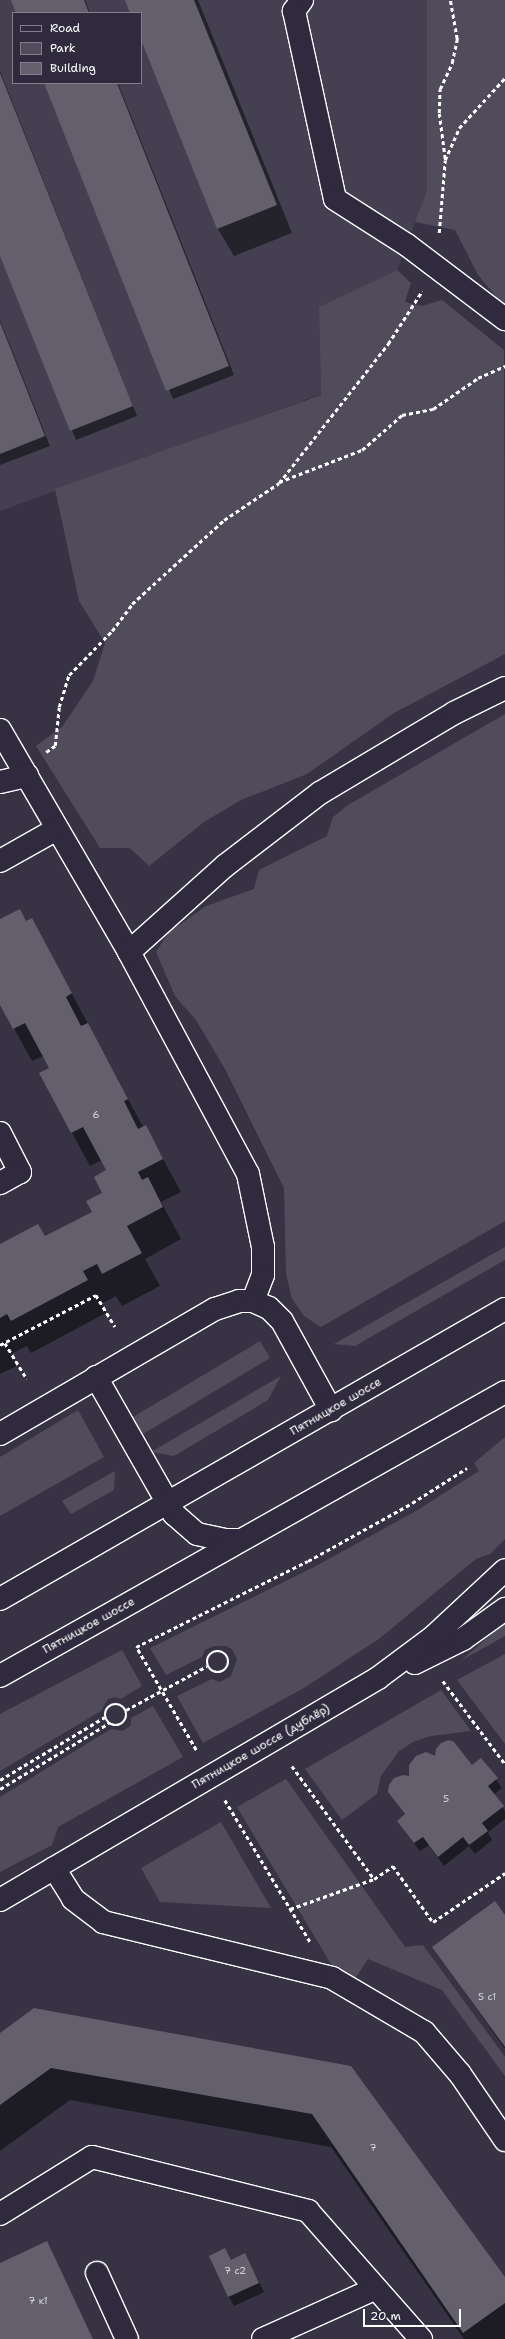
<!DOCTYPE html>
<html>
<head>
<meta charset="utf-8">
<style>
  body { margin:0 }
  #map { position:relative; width:505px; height:2339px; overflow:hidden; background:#373345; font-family:"Shantell Sans",sans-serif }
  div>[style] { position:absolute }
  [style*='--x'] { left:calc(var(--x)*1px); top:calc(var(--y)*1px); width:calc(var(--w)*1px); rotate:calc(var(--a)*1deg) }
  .built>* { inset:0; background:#444051 }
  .green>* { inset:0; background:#514c5c }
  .shadow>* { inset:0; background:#0007 }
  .building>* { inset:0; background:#635f6d }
  .path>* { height:2.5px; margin-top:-1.25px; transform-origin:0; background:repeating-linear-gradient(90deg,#fff 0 4px,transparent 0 7px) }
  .path>.ring { margin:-1.25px; padding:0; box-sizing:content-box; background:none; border:2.5px solid #fff; border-radius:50% }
  .roads { filter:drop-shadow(1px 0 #fff) drop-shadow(-1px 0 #fff) drop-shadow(0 1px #fff) drop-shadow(0 -1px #fff) }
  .minor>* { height:22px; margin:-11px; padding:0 11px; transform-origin:11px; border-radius:11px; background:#2f2a3d }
  .major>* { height:22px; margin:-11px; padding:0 11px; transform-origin:11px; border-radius:11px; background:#2f2a3d }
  span { translate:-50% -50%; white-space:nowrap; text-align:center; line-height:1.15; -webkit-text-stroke:3.5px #2f2a3d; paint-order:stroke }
  .number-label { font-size:10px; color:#d8d7da }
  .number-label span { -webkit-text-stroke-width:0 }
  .street-label { font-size:12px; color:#fff }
  .legend { position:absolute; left:12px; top:12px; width:130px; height:72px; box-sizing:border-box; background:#2f2a3d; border:1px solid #827f8b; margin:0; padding:5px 7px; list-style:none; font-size:12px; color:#fff }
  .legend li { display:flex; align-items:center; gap:8px; height:20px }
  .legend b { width:20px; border:1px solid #827f8b }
  .scale { position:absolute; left:363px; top:2309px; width:98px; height:18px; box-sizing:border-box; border:2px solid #fff; border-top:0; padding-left:5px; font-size:12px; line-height:14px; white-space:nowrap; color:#fff; -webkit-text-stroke:3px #2f2a3d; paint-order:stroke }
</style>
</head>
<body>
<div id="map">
  <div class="built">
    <i style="clip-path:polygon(evenodd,0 0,427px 0,428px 3px,427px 190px,397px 270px,319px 307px,321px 394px,0 511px,0 0,13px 13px,141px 13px,141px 83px,13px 83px,13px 13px)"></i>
  </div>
  <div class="green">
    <i style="clip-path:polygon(427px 0,505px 0,505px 307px,478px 275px,455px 230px,415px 222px,427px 190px)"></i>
    <i style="clip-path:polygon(397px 270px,411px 283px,405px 302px,422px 306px,442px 300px,504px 350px,505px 654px,394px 713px,307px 774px,241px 800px,204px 822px,149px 866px,130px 848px,100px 848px,36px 746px,62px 727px,93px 681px,105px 643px,79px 601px,55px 489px,321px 395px,319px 307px)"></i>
    <i style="clip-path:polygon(505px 714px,505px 1221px,321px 1327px,304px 1316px,292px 1299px,286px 1274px,284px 1188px,225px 1069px,196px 1020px,175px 996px,156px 952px,169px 932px,206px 906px,254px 889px,259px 870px,327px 836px,333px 817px,348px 805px)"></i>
    <i style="clip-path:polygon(505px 1247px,505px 1260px,355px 1346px,334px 1344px)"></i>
    <i style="clip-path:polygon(260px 1341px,270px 1358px,143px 1434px,133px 1417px)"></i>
    <i style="clip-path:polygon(281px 1376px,268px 1400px,174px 1456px,151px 1452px)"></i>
    <i style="clip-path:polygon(78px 1410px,104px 1457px,0 1516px,0 1457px)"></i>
    <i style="clip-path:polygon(505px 1437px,505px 1539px,490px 1554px,476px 1559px,380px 1638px,304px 1688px,203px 1743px,177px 1696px,212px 1679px,220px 1682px,231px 1676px,237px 1659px,232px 1649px,226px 1646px,214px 1646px,205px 1650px,202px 1657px,166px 1675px,150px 1648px,314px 1567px,416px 1511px,479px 1471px,474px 1463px)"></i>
    <i style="clip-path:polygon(115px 1471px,114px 1490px,71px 1514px,62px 1501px)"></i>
    <i style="clip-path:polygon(505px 1622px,505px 1636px,462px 1660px)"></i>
    <i style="clip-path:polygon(122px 1650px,142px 1686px,121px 1699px,115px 1697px,108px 1699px,101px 1711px,0 1771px,0 1714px)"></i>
    <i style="clip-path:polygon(505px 1654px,505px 1744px,457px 1680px)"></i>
    <i style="clip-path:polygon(441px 1690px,471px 1731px,431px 1736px,413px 1742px,399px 1751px,381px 1776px,377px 1794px,342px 1820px,305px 1769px)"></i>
    <i style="clip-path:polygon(153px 1706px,183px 1757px,58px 1827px,52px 1845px,0 1872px,0 1797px,111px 1729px,123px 1731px,131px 1725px,131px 1718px)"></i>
    <i style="clip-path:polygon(286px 1779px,405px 1947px,423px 1945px,505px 2057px,505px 2076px,442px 1990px,368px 1959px,353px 1982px,331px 1964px,237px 1807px)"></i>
    <i style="clip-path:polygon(221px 1822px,271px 1908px,160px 1902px,141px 1868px)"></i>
  </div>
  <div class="shadow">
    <i style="clip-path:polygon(12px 0,85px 0,90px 13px,18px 13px)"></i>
    <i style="clip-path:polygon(126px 0,198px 0,292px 233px,234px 256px,218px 229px,141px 38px,141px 13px,131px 13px)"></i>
    <i style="clip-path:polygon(0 71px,137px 416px,76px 440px,0 253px)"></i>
    <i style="clip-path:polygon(45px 83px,118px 83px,234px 375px,173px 399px)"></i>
    <i style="clip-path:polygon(0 320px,50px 446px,0 465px)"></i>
    <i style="clip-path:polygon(32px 919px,143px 1127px,145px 1126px,181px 1192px,161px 1202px,181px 1239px,145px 1259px,160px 1286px,122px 1306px,116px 1296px,101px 1304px,106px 1313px,31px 1353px,27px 1346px,11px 1354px,17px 1366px,0 1374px,0 1245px,44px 1237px,93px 1212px,103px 1193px,107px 1171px,102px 1160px,90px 1166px,40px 1074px,50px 1069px,43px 1056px,32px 1061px,0 1003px,0 920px,26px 922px)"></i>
    <i style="clip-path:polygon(436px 1758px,472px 1766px,481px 1759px,502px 1788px,493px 1795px,505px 1811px,505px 1819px,488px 1832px,492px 1840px,475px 1854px,469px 1846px,444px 1866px,429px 1845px,420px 1851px,404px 1830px,399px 1821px,406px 1816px,389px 1792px)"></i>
    <i style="clip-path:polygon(505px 1917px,505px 2049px,433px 1947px)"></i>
    <i style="clip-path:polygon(0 2034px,350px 2067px,505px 2278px,505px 2339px,464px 2339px,331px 2147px,70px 2100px,0 2151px)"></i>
    <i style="clip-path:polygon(47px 2242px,93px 2339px,0 2339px,0 2264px)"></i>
    <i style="clip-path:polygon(245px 2255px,264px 2292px,234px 2306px,229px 2297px,231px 2261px)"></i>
  </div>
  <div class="building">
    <i style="clip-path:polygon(11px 0,84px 0,89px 13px,16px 13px)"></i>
    <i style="clip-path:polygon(125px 0,194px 0,277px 205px,217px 229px,141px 40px,141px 13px,130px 13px)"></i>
    <i style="clip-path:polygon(0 73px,133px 406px,70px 431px,0 256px)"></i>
    <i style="clip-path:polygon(44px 83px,117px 83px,229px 366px,166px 391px)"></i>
    <i style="clip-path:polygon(0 322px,45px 436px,0 454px)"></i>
    <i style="clip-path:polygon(20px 909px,26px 921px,32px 918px,72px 993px,66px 997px,81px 1026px,88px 1023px,128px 1099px,124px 1101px,138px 1129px,146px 1125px,163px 1159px,138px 1172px,142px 1180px,148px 1177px,163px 1207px,127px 1226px,142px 1253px,102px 1274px,97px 1264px,83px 1271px,88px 1280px,11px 1321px,7px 1314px,0 1318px,0 1244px,38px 1224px,45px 1236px,92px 1212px,86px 1201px,102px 1193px,94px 1177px,106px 1170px,83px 1127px,71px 1133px,39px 1073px,49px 1068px,25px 1023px,13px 1029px,0 1005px,0 919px)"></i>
    <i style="clip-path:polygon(449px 1740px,454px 1742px,472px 1765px,481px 1758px,498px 1778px,488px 1786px,504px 1806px,482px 1823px,488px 1831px,469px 1845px,463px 1837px,438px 1857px,423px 1837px,414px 1843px,397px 1821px,405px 1814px,388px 1792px,389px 1785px,394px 1778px,403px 1775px,409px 1776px,409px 1765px,416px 1756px,426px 1752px,435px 1756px,436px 1749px,441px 1743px)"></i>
    <i style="clip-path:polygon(495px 1901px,505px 1915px,505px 2047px,432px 1947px)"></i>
    <i style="clip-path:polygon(34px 2008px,351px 2066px,505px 2277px,505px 2303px,463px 2333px,312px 2114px,51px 2068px,0 2105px,0 2033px)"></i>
    <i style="clip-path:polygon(47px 2241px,93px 2339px,0 2339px,0 2263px)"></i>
    <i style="clip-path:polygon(225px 2248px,231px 2260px,245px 2253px,259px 2283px,228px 2297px,209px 2256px)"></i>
  </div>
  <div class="path">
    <i style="--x:445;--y:159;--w:46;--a:-97.4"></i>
    <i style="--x:439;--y:113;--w:24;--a:-88"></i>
    <i style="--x:440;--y:89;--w:29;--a:-65"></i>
    <i style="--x:452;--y:63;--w:25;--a:-78"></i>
    <i style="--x:457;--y:39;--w:40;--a:-100"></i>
    <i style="--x:439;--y:233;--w:73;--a:-85.3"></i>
    <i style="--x:445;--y:160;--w:35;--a:-66"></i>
    <i style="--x:459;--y:128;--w:68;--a:-47.4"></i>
    <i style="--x:279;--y:482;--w:89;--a:-21.1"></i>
    <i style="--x:362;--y:450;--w:53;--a:-41.2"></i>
    <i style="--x:402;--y:415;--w:32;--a:-11"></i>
    <i style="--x:433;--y:409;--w:55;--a:-34.6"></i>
    <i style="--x:478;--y:378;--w:30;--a:-24"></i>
    <i style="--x:46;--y:752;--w:11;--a:-34"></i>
    <i style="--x:55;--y:746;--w:39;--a:-84"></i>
    <i style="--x:59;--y:707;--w:34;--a:-73"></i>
    <i style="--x:69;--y:675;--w:62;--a:-45.7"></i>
    <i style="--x:112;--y:631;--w:34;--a:-53"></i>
    <i style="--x:132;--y:604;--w:125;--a:-42.4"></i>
    <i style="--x:224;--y:520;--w:66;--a:-33.9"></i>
    <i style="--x:279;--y:483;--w:177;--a:-51.9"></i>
    <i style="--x:388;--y:344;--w:63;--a:-57.3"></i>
    <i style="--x:5;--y:1343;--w:42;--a:58.6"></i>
    <i style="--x:0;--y:1345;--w:108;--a:-27.5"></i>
    <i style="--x:96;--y:1295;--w:37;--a:59"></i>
    <i class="ring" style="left:207px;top:1651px;width:19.5px;height:19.5px"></i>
    <i style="--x:443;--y:1681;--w:104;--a:53.2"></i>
    <i class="ring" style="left:105px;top:1704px;width:19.5px;height:19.5px"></i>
    <i style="--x:126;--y:1710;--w:92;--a:-28.5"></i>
    <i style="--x:196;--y:1750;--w:119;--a:-120.2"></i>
    <i style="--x:136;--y:1647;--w:192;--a:-26.6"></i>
    <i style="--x:308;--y:1561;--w:119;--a:-29.1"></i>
    <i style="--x:412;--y:1503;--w:65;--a:-32.5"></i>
    <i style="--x:292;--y:1766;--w:140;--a:54"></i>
    <i style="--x:374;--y:1879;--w:23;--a:-34"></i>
    <i style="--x:393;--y:1866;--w:69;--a:54.5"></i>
    <i style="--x:433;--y:1922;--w:87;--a:-34.2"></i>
    <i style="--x:0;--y:1780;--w:122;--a:-31"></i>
    <i style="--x:0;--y:1789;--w:127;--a:-31.2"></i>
    <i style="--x:225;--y:1800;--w:167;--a:59"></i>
    <i style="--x:290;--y:1909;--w:89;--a:-19.7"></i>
  </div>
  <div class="roads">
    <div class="minor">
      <i style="--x:302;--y:0;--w:14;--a:126"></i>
      <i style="--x:294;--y:11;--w:192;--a:77.7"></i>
      <i style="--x:335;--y:199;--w:85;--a:32.6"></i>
      <i style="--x:407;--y:245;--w:123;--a:37.1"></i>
      <i style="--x:0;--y:730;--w:257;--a:59.8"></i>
      <i style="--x:129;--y:952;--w:252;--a:61.8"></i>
      <i style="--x:248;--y:1174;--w:75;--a:78.4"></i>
      <i style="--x:263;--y:1247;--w:28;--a:90"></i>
      <i style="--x:263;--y:1275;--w:28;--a:111"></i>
      <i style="--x:0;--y:782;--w:28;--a:-13"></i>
      <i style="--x:0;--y:861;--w:65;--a:-29.3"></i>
      <i style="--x:129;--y:952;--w:130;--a:-41.9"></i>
      <i style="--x:226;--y:865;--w:118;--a:-37.5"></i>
      <i style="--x:320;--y:793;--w:156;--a:-30.8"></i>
      <i style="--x:454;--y:713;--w:57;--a:-26.1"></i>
      <i style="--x:0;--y:1133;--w:44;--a:62.9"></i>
      <i style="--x:20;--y:1172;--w:23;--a:151"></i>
      <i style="--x:96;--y:1377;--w:158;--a:60.3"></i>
      <i style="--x:174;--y:1514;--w:30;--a:41"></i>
      <i style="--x:197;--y:1534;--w:29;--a:12"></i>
      <i style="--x:225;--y:1540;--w:15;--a:0"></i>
      <i style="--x:0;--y:1434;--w:249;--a:-30.2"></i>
      <i style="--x:215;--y:1309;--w:25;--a:-18"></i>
      <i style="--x:239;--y:1301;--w:14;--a:0"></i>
      <i style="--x:253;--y:1301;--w:17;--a:24"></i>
      <i style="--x:269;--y:1308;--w:18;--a:45"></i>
      <i style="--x:282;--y:1321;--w:102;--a:61.2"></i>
      <i style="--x:415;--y:1663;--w:54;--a:-26.6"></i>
      <i style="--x:463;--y:1639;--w:52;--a:-35.5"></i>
      <i style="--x:54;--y:1868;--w:36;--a:58"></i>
      <i style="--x:73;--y:1899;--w:38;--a:37"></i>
      <i style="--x:103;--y:1922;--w:236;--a:13.7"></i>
      <i style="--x:332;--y:1978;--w:107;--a:30.4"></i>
      <i style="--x:424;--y:2032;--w:55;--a:49.4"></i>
      <i style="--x:460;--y:2074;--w:80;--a:55.7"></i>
      <i style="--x:0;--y:1900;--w:438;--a:-30.4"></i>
      <i style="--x:378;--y:1678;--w:69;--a:-36.7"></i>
      <i style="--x:433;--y:1637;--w:98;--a:-42.9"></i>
      <i style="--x:0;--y:2214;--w:108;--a:-31.8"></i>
      <i style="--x:92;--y:2157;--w:223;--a:14"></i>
      <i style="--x:308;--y:2211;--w:171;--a:48.6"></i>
      <i style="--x:97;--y:2273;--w:72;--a:65.6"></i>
      <i style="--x:263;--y:2339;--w:122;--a:-24.2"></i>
    </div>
    <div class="major">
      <i style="--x:0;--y:1599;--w:582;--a:-29.87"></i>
      <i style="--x:0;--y:1676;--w:579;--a:-29.35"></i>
    </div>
  </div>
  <div class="number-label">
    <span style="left:96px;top:1115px">6</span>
    <span style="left:446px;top:1799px">5</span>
    <span style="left:487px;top:1997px">5 с1</span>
    <span style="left:373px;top:2148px">7</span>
    <span style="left:235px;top:2271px">7 с2</span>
    <span style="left:38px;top:2301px">7 к1</span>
  </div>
  <div class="street-label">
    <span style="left:336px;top:1407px;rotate:-30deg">Пятницкое шоссе</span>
    <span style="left:89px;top:1626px;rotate:-29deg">Пятницкое шоссе</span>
    <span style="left:261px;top:1747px;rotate:-30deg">Пятницкое шоссе (дублёр)</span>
  </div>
  <ul class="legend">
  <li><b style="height:5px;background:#2f2a3d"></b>Road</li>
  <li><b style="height:11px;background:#514c5c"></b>Park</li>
  <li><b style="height:11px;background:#635f6d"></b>Building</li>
  </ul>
  <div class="scale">20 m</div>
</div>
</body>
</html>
